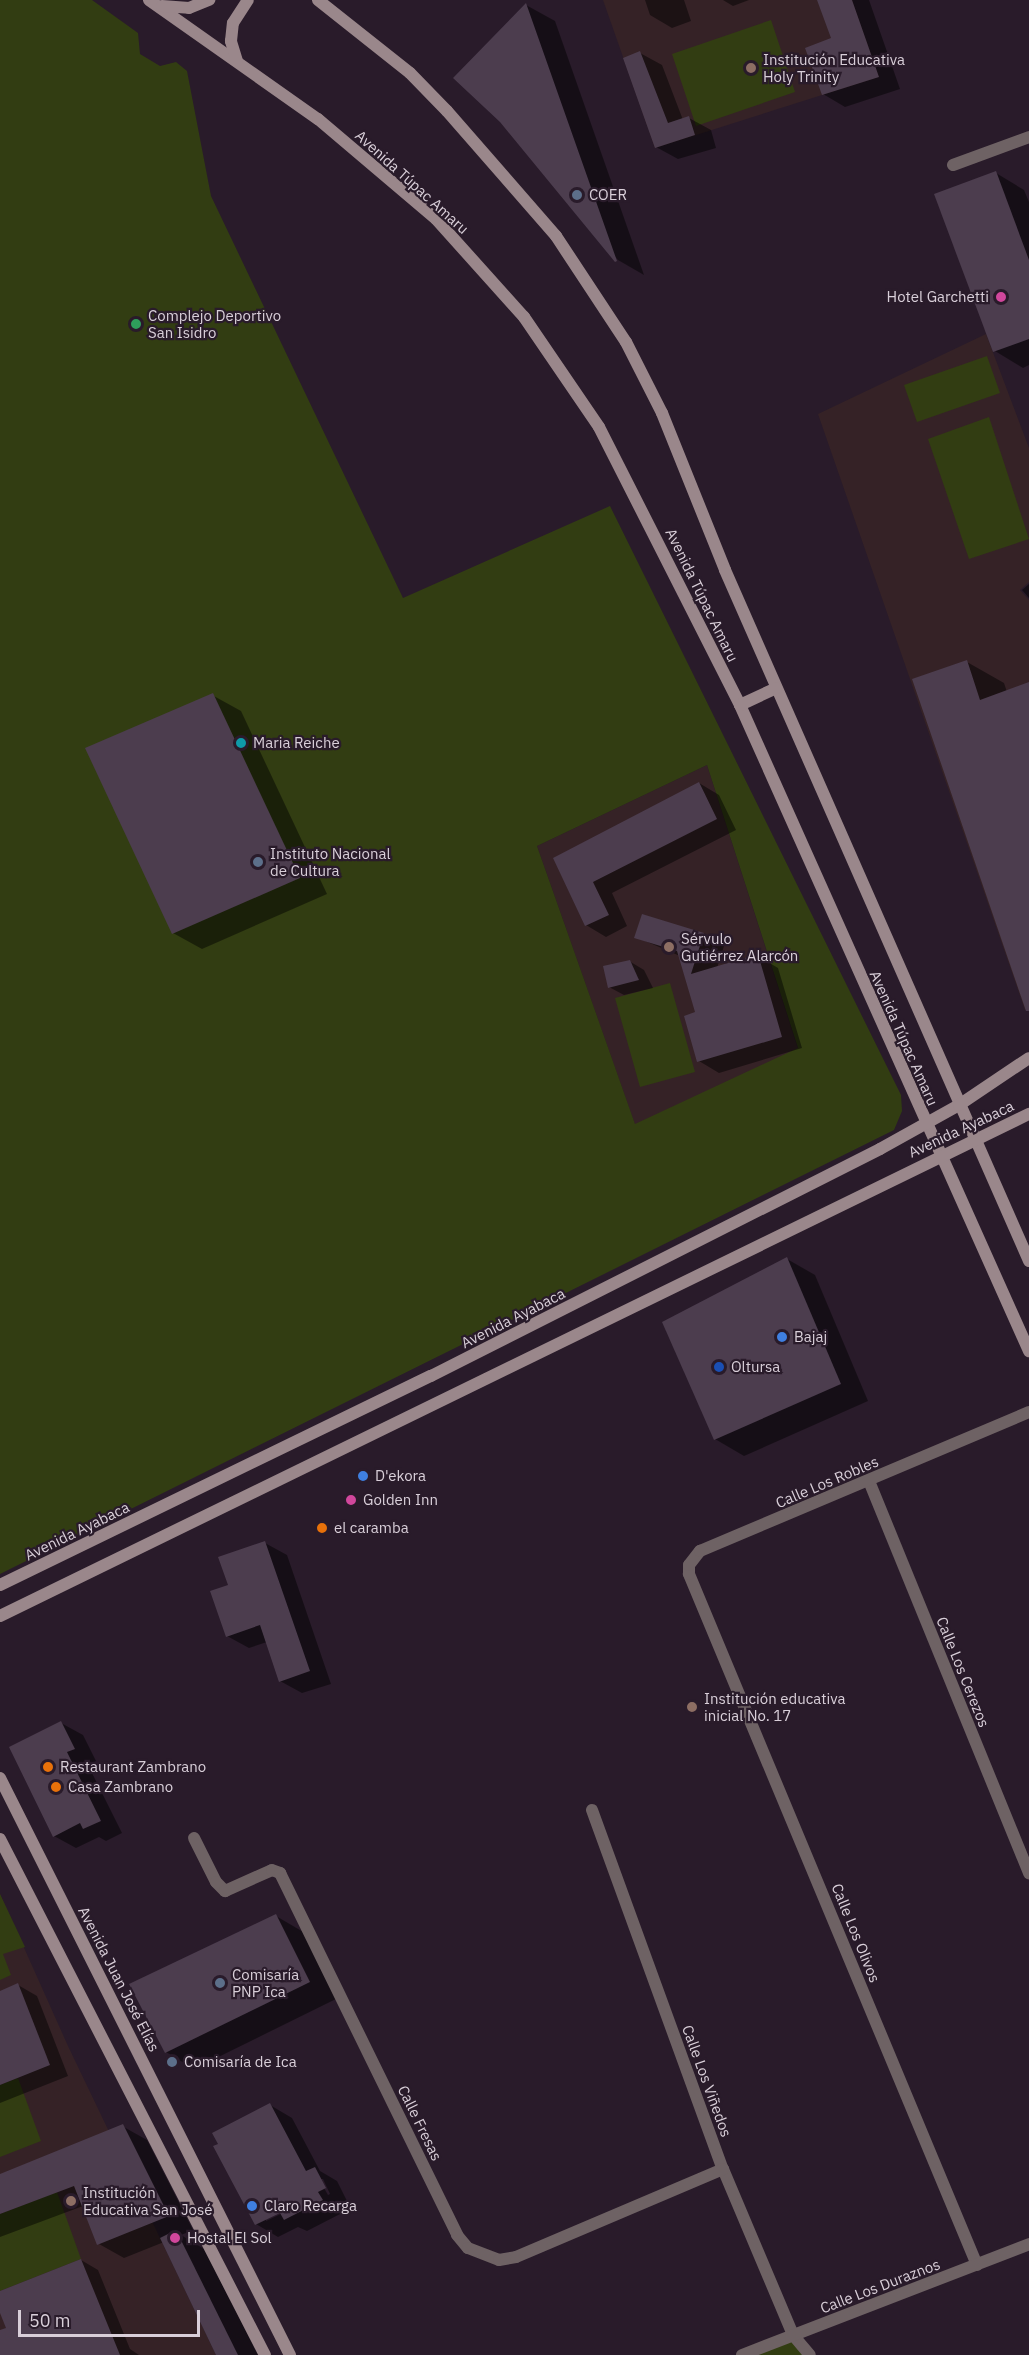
<!DOCTYPE html>
<html>
<head>
<meta charset="utf-8">
<style>
  body { margin:0 }
  #map { position:relative; width:1029px; height:2355px; overflow:hidden; background:#291b2a; font-family:"IBM Plex Sans",sans-serif }
  div>[style] { position:absolute }
  [style*='--x'] { left:calc(var(--x)*1px); top:calc(var(--y)*1px); width:calc(var(--w)*1px); rotate:calc(var(--a)*1deg) }
  .education>* { inset:0; background:#352226 }
  .green>* { inset:0; background:#323d12 }
  .shadow>* { inset:0; background:#0007 }
  .building>* { inset:0; background:#4c3d4e }
  .street>* { height:12px; margin:-6px; padding:0 6px; transform-origin:6px; border-radius:6px; background:#6e6264 }
  .secondary>* { height:12px; margin:-6px; padding:0 6px; transform-origin:6px; border-radius:6px; background:#9a878b }
  .dots>* { width:16px; height:16px; translate:-50% -50%; box-sizing:border-box; border:3px solid #291b2a; border-radius:50% }
  span { translate:-50% -50%; white-space:nowrap; text-align:center; line-height:1.15; -webkit-text-stroke:4.5px #291b2a; paint-order:stroke }
  .poi-label { font-size:15px; color:#d9cfd9 }
  .left { translate:0 -50%; text-align:left }
  .right { translate:-100% -50%; text-align:right }
  .street-label { font-size:15px; color:#d9cfd9 }
  .scale { position:absolute; left:18px; top:2310px; width:182px; height:27px; box-sizing:border-box; border:3px solid #d9cfd9; border-top:0; padding-left:8px; font-size:18px; line-height:21px; white-space:nowrap; color:#d9cfd9; -webkit-text-stroke:4px #291b2a; paint-order:stroke }
</style>
</head>
<body>
<div id="map">
  <div class="education">
    <i style="clip-path:polygon(603px 0,852px 0,879px 77px,655px 148px)"></i>
    <i style="clip-path:polygon(986px 334px,1029px 448px,1029px 582px,1020px 590px,1029px 600px,1029px 1006px,1025px 1010px,818px 414px)"></i>
    <i style="clip-path:polygon(707px 765px,798px 1049px,635px 1125px,537px 846px)"></i>
    <i style="clip-path:polygon(0 1894px,68px 2046px,216px 2355px,0 2355px)"></i>
  </div>
  <div class="green">
    <i style="clip-path:polygon(evenodd,0 0,92px 0,138px 33px,140px 54px,160px 66px,176px 62px,187px 71px,211px 196px,403px 598px,610px 506px,901px 1095px,902px 1111px,894px 1130px,0 1574px,0 0,707px 765px,798px 1048px,635px 1124px,537px 846px,707px 765px)"></i>
    <i style="clip-path:polygon(771px 20px,795px 92px,696px 126px,672px 54px)"></i>
    <i style="clip-path:polygon(987px 356px,1000px 393px,917px 422px,904px 385px)"></i>
    <i style="clip-path:polygon(989px 417px,1029px 539px,969px 559px,928px 439px)"></i>
    <i style="clip-path:polygon(670px 983px,695px 1072px,640px 1087px,615px 998px)"></i>
    <i style="clip-path:polygon(0 1894px,25px 1947px,3px 1954px,11px 1975px,0 1980px)"></i>
    <i style="clip-path:polygon(18px 2078px,41px 2141px,0 2157px,0 2085px)"></i>
    <i style="clip-path:polygon(57px 2192px,81px 2259px,0 2291px,0 2214px)"></i>
    <i style="clip-path:polygon(790px 2337px,803px 2355px,750px 2355px)"></i>
  </div>
  <div class="shadow">
    <i style="clip-path:polygon(645px 0,684px 0,691px 21px,672px 28px,650px 15px)"></i>
    <i style="clip-path:polygon(723px 0,749px 0,733px 6px)"></i>
    <i style="clip-path:polygon(819px 0,869px 0,900px 89px,845px 107px,823px 94px,833px 39px)"></i>
    <i style="clip-path:polygon(526px 5px,555px 21px,644px 275px,618px 260px,501px 121px)"></i>
    <i style="clip-path:polygon(640px 53px,662px 65px,683px 120px,689px 118px,711px 130px,716px 148px,678px 159px,656px 147px)"></i>
    <i style="clip-path:polygon(996px 173px,1024px 190px,1029px 202px,1029px 365px,1023px 368px,995px 351px)"></i>
    <i style="clip-path:polygon(1029px 584px,1029px 598px,1022px 590px)"></i>
    <i style="clip-path:polygon(967px 662px,1004px 683px,1007px 692px,1029px 684px,1029px 1010px)"></i>
    <i style="clip-path:polygon(212px 695px,241px 711px,327px 894px,202px 949px,173px 933px)"></i>
    <i style="clip-path:polygon(699px 783px,719px 795px,736px 830px,612px 893px,627px 926px,606px 937px,586px 925px,555px 858px)"></i>
    <i style="clip-path:polygon(704px 934px,724px 946px,717px 968px,758px 956px,778px 968px,802px 1048px,719px 1073px,699px 1061px,697px 1013px,680px 956px,636px 937px)"></i>
    <i style="clip-path:polygon(629px 961px,644px 970px,653px 988px,624px 995px,609px 987px)"></i>
    <i style="clip-path:polygon(787px 1259px,815px 1275px,868px 1401px,744px 1456px,715px 1439px)"></i>
    <i style="clip-path:polygon(265px 1543px,287px 1555px,331px 1684px,302px 1693px,280px 1681px,267px 1642px,249px 1648px,227px 1636px,230px 1586px)"></i>
    <i style="clip-path:polygon(61px 1723px,83px 1735px,96px 1761px,88px 1765px,122px 1833px,106px 1841px,99px 1837px,76px 1848px,54px 1836px)"></i>
    <i style="clip-path:polygon(276px 1916px,305px 1933px,338px 1998px,194px 2069px,166px 2052px)"></i>
    <i style="clip-path:polygon(18px 1985px,37px 1996px,68px 2076px,0 2103px,0 1992px)"></i>
    <i style="clip-path:polygon(evenodd,270px 2105px,292px 2118px,320px 2171px,337px 2181px,347px 2201px,339px 2204px,344px 2212px,307px 2231px,298px 2227px,278px 2237px,256px 2224px,270px 2105px,319px 2179px,323px 2179px,330px 2194px,328px 2195px,319px 2179px,270px 2105px,286px 2208px,287px 2211px,266px 2221px,266px 2218px,286px 2208px)"></i>
    <i style="clip-path:polygon(122px 2126px,147px 2140px,193px 2230px,181px 2235px,204px 2249px,258px 2355px,218px 2355px,164px 2242px,124px 2258px,99px 2244px,83px 2206px,0 2237px,0 2175px)"></i>
    <i style="clip-path:polygon(81px 2260px,98px 2270px,130px 2349px,139px 2355px,0 2355px,0 2332px,8px 2329px,0 2309px,0 2292px)"></i>
  </div>
  <div class="building">
    <i style="clip-path:polygon(817px 0,852px 0,879px 77px,822px 95px,805px 48px,831px 38px)"></i>
    <i style="clip-path:polygon(526px 3px,617px 261px,615px 262px,500px 122px,453px 78px)"></i>
    <i style="clip-path:polygon(640px 51px,668px 123px,689px 116px,695px 135px,655px 148px,623px 58px)"></i>
    <i style="clip-path:polygon(996px 171px,1029px 260px,1029px 339px,993px 352px,934px 194px)"></i>
    <i style="clip-path:polygon(967px 660px,980px 700px,1029px 682px,1029px 1011px,1026px 1011px,912px 679px)"></i>
    <i style="clip-path:polygon(213px 693px,300px 878px,172px 934px,85px 748px)"></i>
    <i style="clip-path:polygon(699px 782px,717px 819px,593px 882px,609px 915px,585px 926px,553px 858px)"></i>
    <i style="clip-path:polygon(642px 914px,704px 933px,691px 974px,758px 954px,782px 1037px,697px 1062px,684px 1016px,695px 1012px,677px 951px,634px 938px)"></i>
    <i style="clip-path:polygon(630px 960px,639px 980px,608px 988px,603px 966px)"></i>
    <i style="clip-path:polygon(787px 1257px,841px 1384px,714px 1440px,662px 1322px)"></i>
    <i style="clip-path:polygon(265px 1541px,310px 1671px,279px 1682px,260px 1625px,226px 1637px,210px 1591px,228px 1585px,218px 1557px)"></i>
    <i style="clip-path:polygon(61px 1721px,75px 1749px,67px 1752px,101px 1821px,83px 1829px,80px 1823px,53px 1837px,9px 1747px)"></i>
    <i style="clip-path:polygon(276px 1914px,310px 1982px,165px 2053px,129px 1984px)"></i>
    <i style="clip-path:polygon(18px 1983px,50px 2065px,0 2085px,0 1991px)"></i>
    <i style="clip-path:polygon(270px 2103px,306px 2171px,315px 2167px,326px 2188px,318px 2192px,323px 2200px,284px 2220px,280px 2213px,255px 2225px,213px 2146px,218px 2144px,212px 2133px)"></i>
    <i style="clip-path:polygon(123px 2124px,169px 2216px,97px 2245px,74px 2186px,0 2214px,0 2174px)"></i>
    <i style="clip-path:polygon(176px 2230px,238px 2355px,216px 2355px,160px 2238px)"></i>
    <i style="clip-path:polygon(81px 2259px,120px 2355px,0 2355px,0 2330px,6px 2328px,0 2313px,0 2291px)"></i>
  </div>
  <div class="street">
    <i style="--x:953;--y:165;--w:81;--a:-20.2"></i>
    <i style="--x:869;--y:1481;--w:424;--a:67.8"></i>
    <i style="--x:592;--y:1810;--w:382;--a:70"></i>
    <i style="--x:723;--y:2169;--w:180;--a:67.1"></i>
    <i style="--x:793;--y:2335;--w:26;--a:50"></i>
    <i style="--x:194;--y:1838;--w:49;--a:63.4"></i>
    <i style="--x:216;--y:1882;--w:13;--a:45"></i>
    <i style="--x:225;--y:1891;--w:51;--a:-24.1"></i>
    <i style="--x:272;--y:1870;--w:9;--a:21"></i>
    <i style="--x:280;--y:1873;--w:403;--a:63.9"></i>
    <i style="--x:457;--y:2235;--w:17;--a:50"></i>
    <i style="--x:468;--y:2248;--w:33;--a:21"></i>
    <i style="--x:499;--y:2260;--w:17;--a:-10"></i>
    <i style="--x:516;--y:2257;--w:225;--a:-23"></i>
    <i style="--x:977;--y:2265;--w:749;--a:-112.63"></i>
    <i style="--x:689;--y:1574;--w:9;--a:-90"></i>
    <i style="--x:689;--y:1565;--w:18;--a:-52"></i>
    <i style="--x:700;--y:1551;--w:357;--a:-22.9"></i>
    <i style="--x:742;--y:2355;--w:308;--a:-21.1"></i>
  </div>
  <div class="secondary">
    <i style="--x:149;--y:0;--w:207;--a:35.2"></i>
    <i style="--x:318;--y:119;--w:155;--a:40.3"></i>
    <i style="--x:436;--y:219;--w:132;--a:48.1"></i>
    <i style="--x:524;--y:317;--w:133;--a:55.7"></i>
    <i style="--x:599;--y:427;--w:312;--a:63.1"></i>
    <i style="--x:740;--y:705;--w:708;--a:65.9"></i>
    <i style="--x:318;--y:0;--w:117;--a:38.4"></i>
    <i style="--x:410;--y:73;--w:53;--a:45.8"></i>
    <i style="--x:447;--y:111;--w:166;--a:48.9"></i>
    <i style="--x:556;--y:236;--w:127;--a:56.6"></i>
    <i style="--x:626;--y:342;--w:80;--a:63.1"></i>
    <i style="--x:662;--y:413;--w:169;--a:68.1"></i>
    <i style="--x:725;--y:570;--w:755;--a:66.25"></i>
    <i style="--x:162;--y:6;--w:27;--a:4"></i>
    <i style="--x:189;--y:8;--w:22;--a:-22"></i>
    <i style="--x:237;--y:61;--w:21;--a:-107"></i>
    <i style="--x:231;--y:41;--w:18;--a:-84"></i>
    <i style="--x:233;--y:23;--w:27;--a:-57"></i>
    <i style="--x:740;--y:705;--w:40;--a:-25"></i>
    <i style="--x:0;--y:1585;--w:479;--a:-25.9"></i>
    <i style="--x:431;--y:1376;--w:503;--a:-26.82"></i>
    <i style="--x:880;--y:1149;--w:90;--a:-29.1"></i>
    <i style="--x:959;--y:1105;--w:84;--a:-33.9"></i>
    <i style="--x:0;--y:1616;--w:1145;--a:-26.01"></i>
    <i style="--x:0;--y:1778;--w:646;--a:63.32"></i>
    <i style="--x:0;--y:1839;--w:580;--a:62.82"></i>
  </div>
  <div class="dots">
    <i style="left:751px;top:68px;background:#8d6e63"></i>
    <i style="left:577px;top:195px;background:#5c6f8a"></i>
    <i style="left:1001px;top:297px;background:#d1479c"></i>
    <i style="left:136px;top:324px;background:#2e9e5b"></i>
    <i style="left:241px;top:743px;background:#0f9aa8"></i>
    <i style="left:258px;top:862px;background:#5c6f8a"></i>
    <i style="left:669px;top:947px;background:#8d6e63"></i>
    <i style="left:782px;top:1337px;background:#3f7fe0"></i>
    <i style="left:719px;top:1367px;background:#1a4fb4"></i>
    <i style="left:363px;top:1476px;background:#3f7fe0"></i>
    <i style="left:351px;top:1500px;background:#d1479c"></i>
    <i style="left:322px;top:1528px;background:#e8710a"></i>
    <i style="left:692px;top:1707px;background:#8d6e63"></i>
    <i style="left:48px;top:1767px;background:#e8710a"></i>
    <i style="left:56px;top:1787px;background:#e8710a"></i>
    <i style="left:220px;top:1983px;background:#5c6f8a"></i>
    <i style="left:172px;top:2062px;background:#5c6f8a"></i>
    <i style="left:71px;top:2201px;background:#8d6e63"></i>
    <i style="left:252px;top:2206px;background:#3f7fe0"></i>
    <i style="left:175px;top:2238px;background:#d1479c"></i>
  </div>
  <div class="poi-label">
    <span class="left" style="left:763px;top:68px">Institución Educativa<br>Holy Trinity</span>
    <span class="left" style="left:589px;top:195px">COER</span>
    <span class="right" style="left:989px;top:297px">Hotel Garchetti</span>
    <span class="left" style="left:148px;top:324px">Complejo Deportivo<br>San Isidro</span>
    <span class="left" style="left:253px;top:743px">Maria Reiche</span>
    <span class="left" style="left:270px;top:862px">Instituto Nacional<br>de Cultura</span>
    <span class="left" style="left:681px;top:947px">Sérvulo<br>Gutiérrez Alarcón</span>
    <span class="left" style="left:794px;top:1337px">Bajaj</span>
    <span class="left" style="left:731px;top:1367px">Oltursa</span>
    <span class="left" style="left:375px;top:1476px">D'ekora</span>
    <span class="left" style="left:363px;top:1500px">Golden Inn</span>
    <span class="left" style="left:334px;top:1528px">el caramba</span>
    <span class="left" style="left:704px;top:1707px">Institución educativa<br>inicial No. 17</span>
    <span class="left" style="left:60px;top:1767px">Restaurant Zambrano</span>
    <span class="left" style="left:68px;top:1787px">Casa Zambrano</span>
    <span class="left" style="left:232px;top:1983px">Comisaría<br>PNP Ica</span>
    <span class="left" style="left:184px;top:2062px">Comisaría de Ica</span>
    <span class="left" style="left:83px;top:2201px">Institución<br>Educativa San José</span>
    <span class="left" style="left:264px;top:2206px">Claro Recarga</span>
    <span class="left" style="left:187px;top:2238px">Hostal El Sol</span>
  </div>
  <div class="street-label">
    <span style="left:412px;top:182px;rotate:42deg">Avenida Túpac Amaru</span>
    <span style="left:702px;top:595px;rotate:64deg">Avenida Túpac Amaru</span>
    <span style="left:904px;top:1038px;rotate:66deg">Avenida Túpac Amaru</span>
    <span style="left:961px;top:1129px;rotate:-25deg">Avenida Ayabaca</span>
    <span style="left:513px;top:1318px;rotate:-27deg">Avenida Ayabaca</span>
    <span style="left:827px;top:1482px;rotate:-23deg">Calle Los Robles</span>
    <span style="left:77px;top:1531px;rotate:-26deg">Avenida Ayabaca</span>
    <span style="left:963px;top:1672px;rotate:68deg">Calle Los Cerezos</span>
    <span style="left:856px;top:1933px;rotate:68deg">Calle Los Olivos</span>
    <span style="left:119px;top:1979px;rotate:63deg">Avenida Juan José Elías</span>
    <span style="left:707px;top:2081px;rotate:70deg">Calle Los Viñedos</span>
    <span style="left:420px;top:2123px;rotate:64deg">Calle Fresas</span>
    <span style="left:880px;top:2286px;rotate:-21deg">Calle Los Duraznos</span>
  </div>
  <div class="scale">50 m</div>
</div>
</body>
</html>
